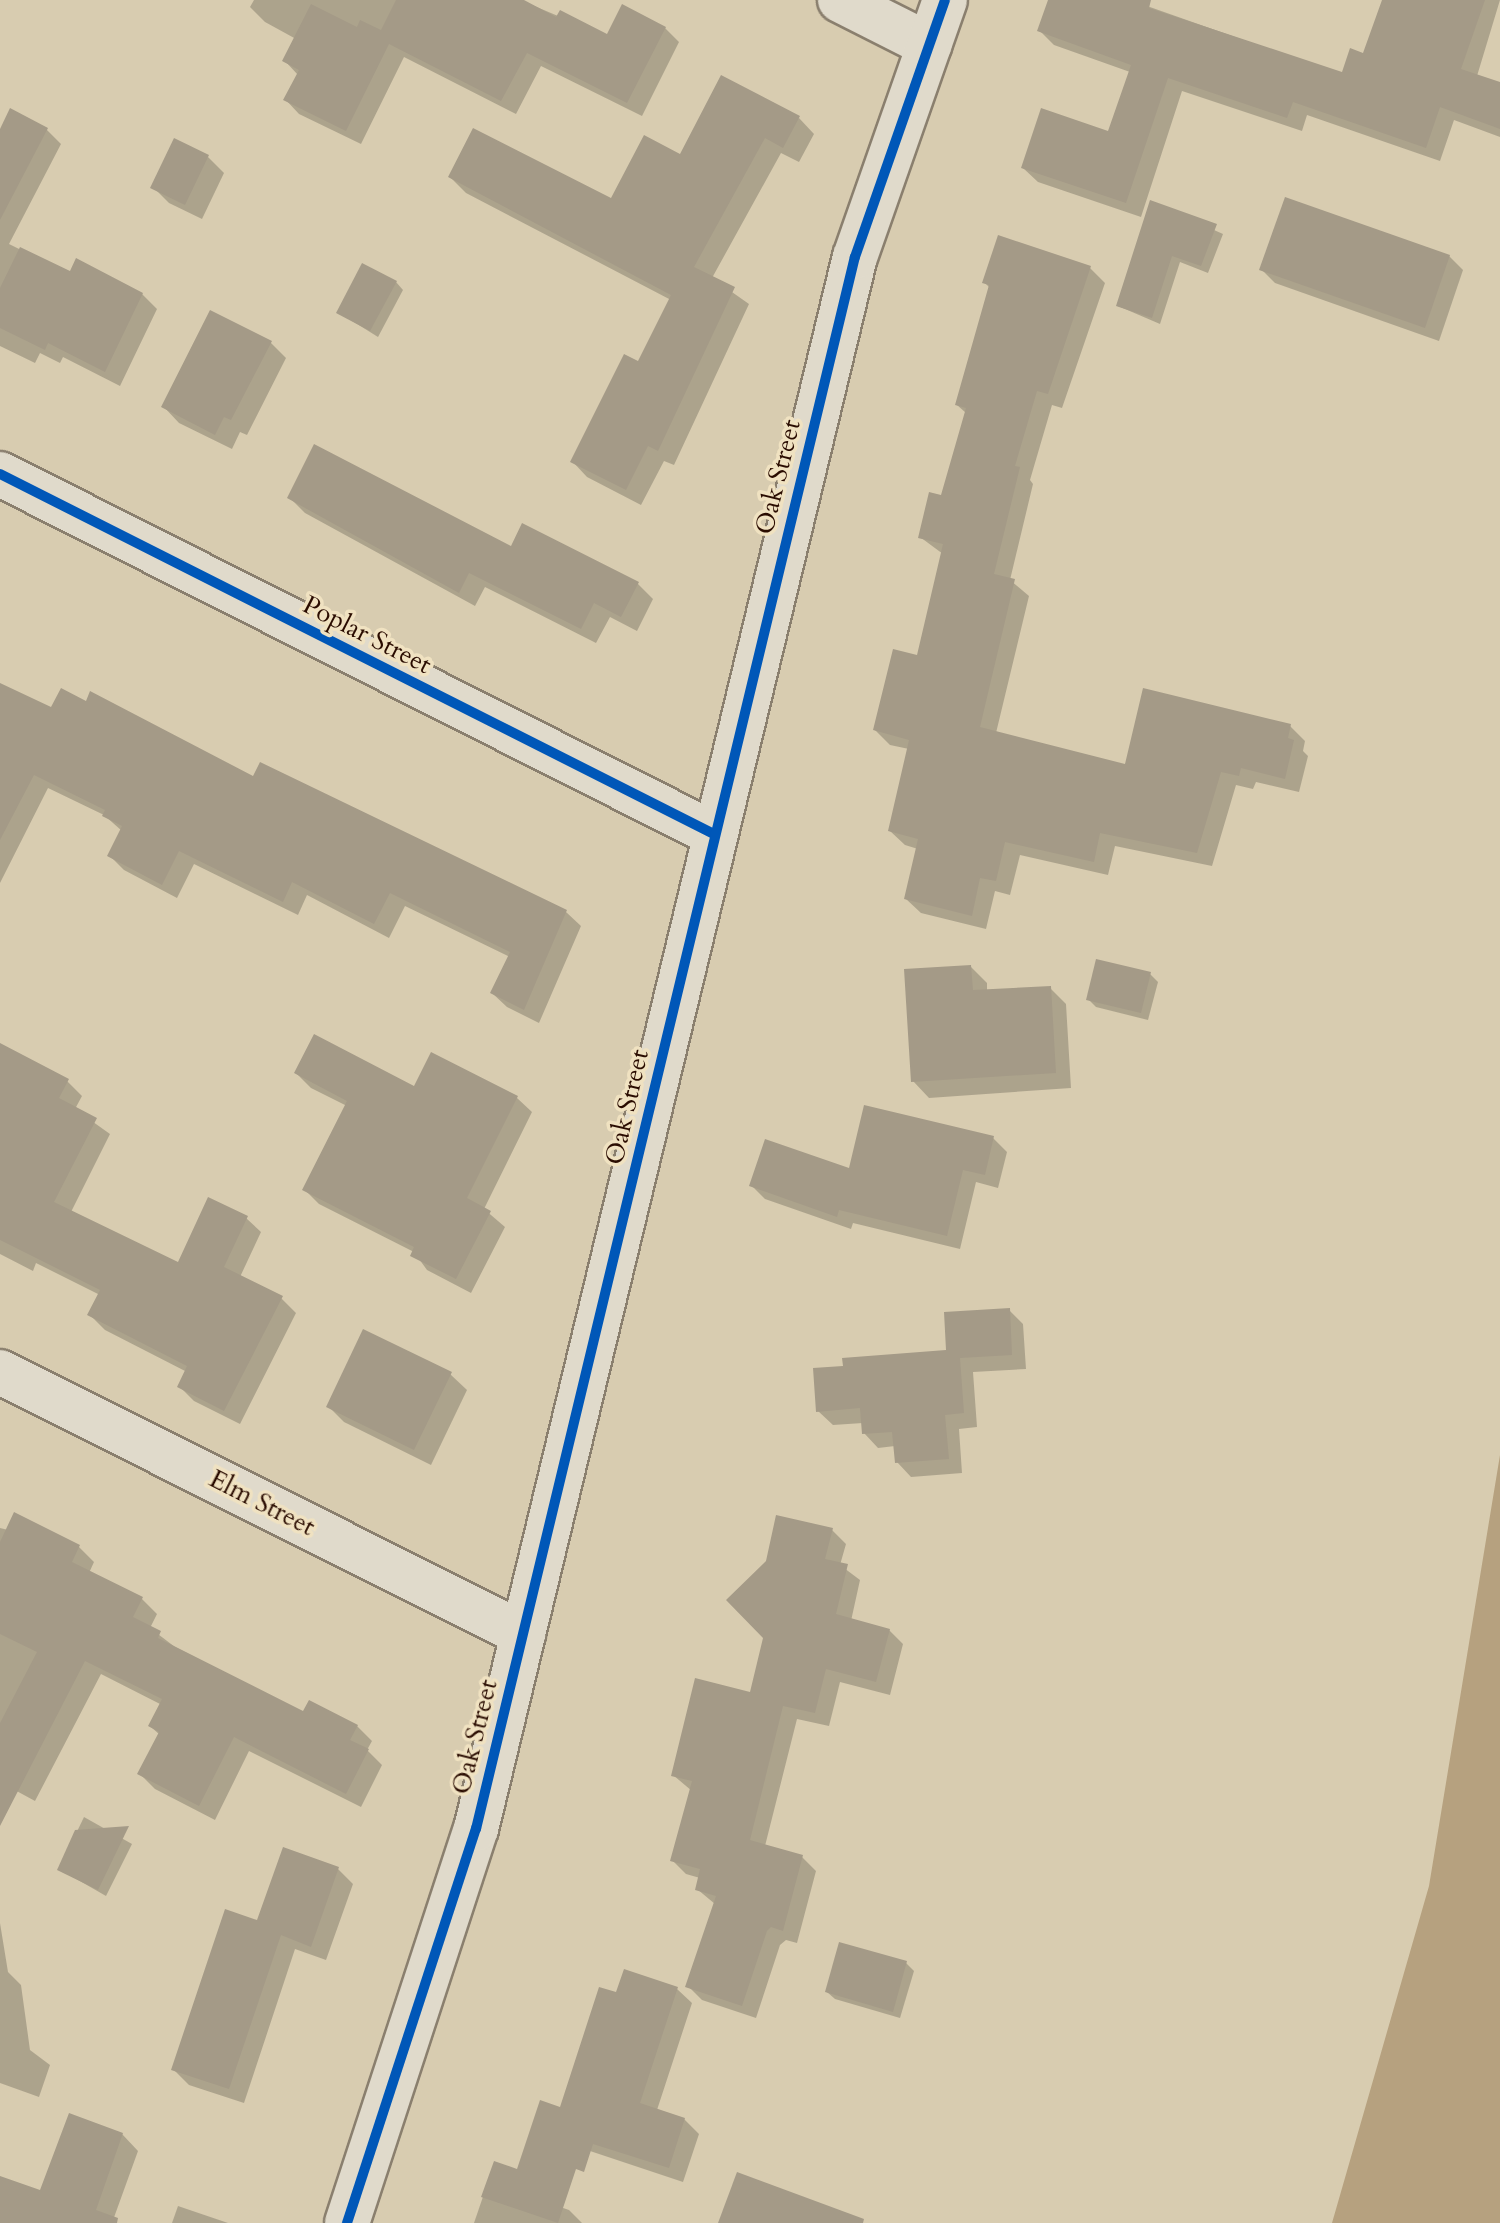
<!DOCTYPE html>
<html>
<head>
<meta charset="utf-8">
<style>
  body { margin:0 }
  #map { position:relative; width:1500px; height:2223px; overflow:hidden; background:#d8ccb0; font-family:Cardo,serif }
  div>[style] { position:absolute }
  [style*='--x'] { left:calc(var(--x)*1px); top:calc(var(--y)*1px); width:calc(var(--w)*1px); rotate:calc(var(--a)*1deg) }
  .water>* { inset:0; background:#b6a17f }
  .shadow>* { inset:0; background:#0003 }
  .building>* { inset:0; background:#a49a87 }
  .roads { filter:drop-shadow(2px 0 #8a7f6e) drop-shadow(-2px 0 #8a7f6e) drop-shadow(0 2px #8a7f6e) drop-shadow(0 -2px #8a7f6e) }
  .street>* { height:44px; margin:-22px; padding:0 22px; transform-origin:22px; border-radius:22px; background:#e0dacb }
  .cycleway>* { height:10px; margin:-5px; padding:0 5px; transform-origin:5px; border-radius:5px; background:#0057b8 }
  span { translate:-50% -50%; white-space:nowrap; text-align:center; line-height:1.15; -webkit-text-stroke:7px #f0e2c1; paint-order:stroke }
  .street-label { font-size:26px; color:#2a0c00 }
</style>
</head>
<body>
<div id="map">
  <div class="water">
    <i style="clip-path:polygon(1500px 1455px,1500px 2223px,1332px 2223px,1429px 1886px)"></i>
  </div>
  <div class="shadow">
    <i style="clip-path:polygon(254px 0,520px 0,608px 37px,665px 28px,679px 42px,642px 116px,541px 66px,516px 114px,404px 57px,361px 144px,299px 114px,285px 99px,298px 75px,285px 61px,296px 39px,265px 22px,250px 7px)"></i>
    <i style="clip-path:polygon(1050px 0,1130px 0,1343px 75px,1364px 55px,1384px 0,1500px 0,1477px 76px,1500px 84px,1500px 137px,1454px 120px,1440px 161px,1307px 115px,1302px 131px,1182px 91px,1141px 217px,1038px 182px,1023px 168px,1109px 133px,1130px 72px,1054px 45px,1039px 30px)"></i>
    <i style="clip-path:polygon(799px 118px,814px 134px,799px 162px,781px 153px,712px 278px,749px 304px,674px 465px,664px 461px,641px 505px,587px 477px,572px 461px,639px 364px,671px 300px,466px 193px,450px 177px,612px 201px,681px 157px)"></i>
    <i style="clip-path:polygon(46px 129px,61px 144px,9px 244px,70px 274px,142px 294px,157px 309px,120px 386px,63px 357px,60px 363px,40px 353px,35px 363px,0 346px,0 133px)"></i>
    <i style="clip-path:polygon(208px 157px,224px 173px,202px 219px,169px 203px,153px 187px)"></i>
    <i style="clip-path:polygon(1151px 202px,1223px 234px,1208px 273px,1180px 262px,1160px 324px,1118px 306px)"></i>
    <i style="clip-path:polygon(1449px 256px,1463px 270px,1439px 341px,1275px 283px,1261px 269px)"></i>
    <i style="clip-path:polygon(1090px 268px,1105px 283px,1062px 408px,1052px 405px,1030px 480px,1033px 484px,1010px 580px,1029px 596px,996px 733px,1127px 767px,1290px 726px,1305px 741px,1303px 751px,1308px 756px,1299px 792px,1256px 782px,1253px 789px,1236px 785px,1212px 866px,1115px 846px,1108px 875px,1020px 855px,1010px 895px,995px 891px,986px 929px,921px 913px,906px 899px,918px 849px,905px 845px,890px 831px,909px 749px,890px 745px,875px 730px,918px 658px,943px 554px,920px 537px,942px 497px,966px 413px,957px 405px,990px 288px,984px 282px)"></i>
    <i style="clip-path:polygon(396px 282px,403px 290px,378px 337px,338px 312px)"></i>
    <i style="clip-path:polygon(270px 342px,286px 358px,247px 435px,240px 432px,232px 449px,179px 423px,163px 406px)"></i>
    <i style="clip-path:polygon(290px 498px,638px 584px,653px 599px,637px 631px,610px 617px,596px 643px,485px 587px,475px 606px,305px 513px)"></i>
    <i style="clip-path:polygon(0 685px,52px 710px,254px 779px,566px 912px,581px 926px,539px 1023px,507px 1007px,492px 993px,510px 957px,405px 906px,389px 938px,307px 895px,298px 915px,194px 864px,177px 898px,124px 870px,109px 855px,122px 831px,104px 815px,48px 788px,0 883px)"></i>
    <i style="clip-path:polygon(971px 967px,987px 983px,987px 991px,1050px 988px,1066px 1004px,1071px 1088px,929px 1098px,913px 1081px)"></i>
    <i style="clip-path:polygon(1150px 974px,1158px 982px,1148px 1020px,1096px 1007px,1088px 999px)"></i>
    <i style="clip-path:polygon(0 1047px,67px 1081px,82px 1096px,75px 1109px,110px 1134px,71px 1212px,179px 1265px,246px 1218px,261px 1232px,240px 1277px,281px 1298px,296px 1313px,240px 1424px,194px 1401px,179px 1386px,187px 1372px,105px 1330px,90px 1315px,100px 1295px,36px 1263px,33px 1271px,0 1254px)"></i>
    <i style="clip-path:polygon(296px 1073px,517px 1098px,532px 1112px,484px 1209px,505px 1227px,471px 1293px,427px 1270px,414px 1252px,319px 1204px,304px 1189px,347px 1106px,311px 1088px)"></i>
    <i style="clip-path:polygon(993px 1138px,1007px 1152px,998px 1188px,976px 1182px,960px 1249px,853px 1223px,851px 1229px,765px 1199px,752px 1186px,850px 1170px)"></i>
    <i style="clip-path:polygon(1009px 1310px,1023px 1324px,1026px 1369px,973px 1372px,977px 1427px,959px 1429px,962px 1473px,911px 1477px,897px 1462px,895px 1446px,878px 1448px,864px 1433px,863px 1423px,833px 1425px,818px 1411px,949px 1352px)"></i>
    <i style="clip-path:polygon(450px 1374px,467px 1390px,431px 1465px,344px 1422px,328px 1406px)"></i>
    <i style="clip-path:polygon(0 1528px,79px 1547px,94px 1562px,89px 1573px,142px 1599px,157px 1614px,150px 1628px,175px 1647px,304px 1713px,357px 1726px,372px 1741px,367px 1750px,382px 1765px,361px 1807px,249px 1751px,215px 1820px,155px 1789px,140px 1774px,160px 1735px,150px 1726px,162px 1705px,101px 1674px,35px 1801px,0 1782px)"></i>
    <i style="clip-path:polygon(832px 1530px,846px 1544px,840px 1565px,860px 1580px,851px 1621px,889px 1630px,903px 1644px,890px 1695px,840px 1682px,829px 1726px,797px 1719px,765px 1846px,802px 1857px,816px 1871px,797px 1943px,786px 1940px,780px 1945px,756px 2018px,702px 2000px,688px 1986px,715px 1904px,697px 1889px,700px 1878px,686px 1874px,672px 1860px,692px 1791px,673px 1775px,751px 1694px)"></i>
    <i style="clip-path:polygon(84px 1817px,132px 1844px,106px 1896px,59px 1869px)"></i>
    <i style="clip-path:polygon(338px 1869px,353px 1884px,326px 1960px,295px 1949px,244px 2103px,189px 2085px,174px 2070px,258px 1922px)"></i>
    <i style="clip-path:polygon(0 1923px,8px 1972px,21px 1985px,30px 2050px,50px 2065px,39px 2097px,0 2083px)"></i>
    <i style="clip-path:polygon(906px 1963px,914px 1971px,900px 2018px,835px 1999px,827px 1992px)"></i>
    <i style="clip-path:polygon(677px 1989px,692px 2003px,657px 2110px,684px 2119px,699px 2134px,683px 2182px,569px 2144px,617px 1995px)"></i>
    <i style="clip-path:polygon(122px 2134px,138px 2151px,112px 2223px,0 2223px,0 2178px,42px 2193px)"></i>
    <i style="clip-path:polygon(488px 2182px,569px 2210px,582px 2223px,474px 2223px)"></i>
    <i style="clip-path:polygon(178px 2206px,228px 2223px,172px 2223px)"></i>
  </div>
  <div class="building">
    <i style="clip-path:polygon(396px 0,524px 0,556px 17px,560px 10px,607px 34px,622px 4px,666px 27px,627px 103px,527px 53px,501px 101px,389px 44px,346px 131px,283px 100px,299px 70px,282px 61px,311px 4px,357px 27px,360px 20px,381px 30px)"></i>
    <i style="clip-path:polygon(1048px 0,1151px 0,1149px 8px,1342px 72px,1350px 48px,1363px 53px,1382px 0,1485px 0,1461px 69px,1500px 82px,1500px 129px,1440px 107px,1426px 148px,1293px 102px,1287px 118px,1168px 78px,1126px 203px,1021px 168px,1041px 108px,1108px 131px,1131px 65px,1037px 31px)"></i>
    <i style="clip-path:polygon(721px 75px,800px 116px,783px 148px,765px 138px,694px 267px,735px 287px,658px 451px,648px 446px,626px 490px,570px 462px,624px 354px,638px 361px,671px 295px,448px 177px,473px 128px,611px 198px,644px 135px,680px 154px)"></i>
    <i style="clip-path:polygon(10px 108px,48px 128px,0 220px,0 129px)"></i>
    <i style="clip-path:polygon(174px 138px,209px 155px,185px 205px,150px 188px)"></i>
    <i style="clip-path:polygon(1285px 197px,1450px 255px,1425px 328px,1259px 270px)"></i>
    <i style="clip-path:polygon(1150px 200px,1217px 224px,1201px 266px,1172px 256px,1152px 318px,1116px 306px)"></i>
    <i style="clip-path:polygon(998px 235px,1091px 266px,1048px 394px,1037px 391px,1015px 466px,1020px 467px,994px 574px,1015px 579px,980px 727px,1125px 764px,1143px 688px,1291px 724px,1288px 738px,1294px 740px,1285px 779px,1241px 768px,1239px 776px,1221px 772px,1197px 853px,1100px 833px,1094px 862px,1005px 842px,996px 881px,980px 878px,972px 916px,904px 899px,918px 839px,888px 831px,909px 740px,873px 730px,893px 649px,917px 655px,943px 544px,918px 538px,929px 492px,941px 495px,966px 408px,955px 405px,989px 285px,982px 283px)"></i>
    <i style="clip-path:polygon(20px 247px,70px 271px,76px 258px,143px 293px,105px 372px,48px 343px,45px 350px,0 328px,0 288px)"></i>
    <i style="clip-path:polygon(362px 263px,397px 281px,370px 331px,336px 313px)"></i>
    <i style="clip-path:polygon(210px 310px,272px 341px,231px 420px,224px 417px,215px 435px,161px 407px)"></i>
    <i style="clip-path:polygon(314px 444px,511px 546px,522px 523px,639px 582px,621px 617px,594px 603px,581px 629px,469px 573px,459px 593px,287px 498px)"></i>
    <i style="clip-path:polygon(0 683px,51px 707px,61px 688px,86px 701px,90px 691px,253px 776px,260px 762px,567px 910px,524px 1010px,490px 993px,510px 952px,390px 893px,374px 924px,292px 882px,283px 902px,179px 851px,162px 885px,107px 856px,122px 826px,102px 816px,105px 810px,34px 775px,0 840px)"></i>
    <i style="clip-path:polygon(1096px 959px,1151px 972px,1141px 1013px,1086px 1000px)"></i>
    <i style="clip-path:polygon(971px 965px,973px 990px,1051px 986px,1056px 1073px,911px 1082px,904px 969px)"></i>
    <i style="clip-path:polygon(314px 1034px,414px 1086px,431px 1052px,518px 1096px,467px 1198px,491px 1211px,456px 1279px,410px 1256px,414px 1247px,302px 1190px,347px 1101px,294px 1073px)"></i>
    <i style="clip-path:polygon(0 1043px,69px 1079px,59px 1098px,97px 1118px,54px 1202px,178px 1262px,208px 1197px,248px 1216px,224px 1267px,283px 1296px,224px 1411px,177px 1387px,187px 1366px,87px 1315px,100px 1290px,0 1240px)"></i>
    <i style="clip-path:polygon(864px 1105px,994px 1136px,985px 1175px,963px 1170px,947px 1236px,839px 1210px,837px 1217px,749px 1186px,765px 1139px,849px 1168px)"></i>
    <i style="clip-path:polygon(1010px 1308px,1012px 1355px,960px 1358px,964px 1413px,945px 1415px,949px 1459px,895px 1463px,892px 1432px,862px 1434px,860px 1408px,816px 1412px,813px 1368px,843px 1366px,842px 1358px,946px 1350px,944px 1312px)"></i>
    <i style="clip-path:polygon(363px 1329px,452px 1372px,414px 1450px,326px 1407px)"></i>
    <i style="clip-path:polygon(14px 1512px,80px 1545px,72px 1562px,143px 1597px,133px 1617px,161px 1631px,158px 1638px,303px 1711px,309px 1700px,358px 1725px,350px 1740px,369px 1749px,346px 1794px,234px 1737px,199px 1806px,137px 1774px,159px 1732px,148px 1726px,162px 1699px,85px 1661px,0 1826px,0 1723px,37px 1652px,0 1634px,0 1542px)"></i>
    <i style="clip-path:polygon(776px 1515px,833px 1528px,825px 1559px,848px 1564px,836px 1614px,890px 1629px,876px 1682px,826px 1669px,815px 1713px,783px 1706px,750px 1840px,803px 1855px,783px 1931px,771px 1927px,767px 1931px,742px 2006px,685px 1987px,716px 1896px,695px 1890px,700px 1869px,670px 1861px,692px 1781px,671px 1776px,695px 1678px,750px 1692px,763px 1638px,726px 1600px,766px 1561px)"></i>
    <i style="clip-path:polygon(129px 1826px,98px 1890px,57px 1870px,75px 1830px)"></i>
    <i style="clip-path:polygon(283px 1847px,339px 1867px,311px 1947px,281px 1935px,229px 2089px,171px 2070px,225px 1909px,257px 1920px)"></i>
    <i style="clip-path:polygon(839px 1942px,907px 1961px,893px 2012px,825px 1992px)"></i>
    <i style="clip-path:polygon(624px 1969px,678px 1987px,640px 2103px,685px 2118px,669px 2168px,593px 2144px,584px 2172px,576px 2169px,558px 2223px,481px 2197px,494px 2161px,517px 2169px,540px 2100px,560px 2107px,599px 1987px,616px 1992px)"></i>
    <i style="clip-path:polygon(69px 2113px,123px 2133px,96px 2210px,118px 2218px,117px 2223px,0 2223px,0 2176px,40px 2190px)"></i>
    <i style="clip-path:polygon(737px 2172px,864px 2219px,863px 2223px,718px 2223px)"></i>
  </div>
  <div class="roads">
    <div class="street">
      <i style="--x:840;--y:0;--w:100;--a:26.8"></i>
      <i style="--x:0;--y:474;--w:800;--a:26.76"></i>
      <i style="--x:0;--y:1372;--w:585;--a:26.61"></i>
      <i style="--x:347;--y:2223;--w:415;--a:-71.9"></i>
      <i style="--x:476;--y:1829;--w:1617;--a:-76.45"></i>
      <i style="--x:855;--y:257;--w:272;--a:-70.7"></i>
    </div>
  </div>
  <div class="cycleway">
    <i style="--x:0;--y:474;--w:800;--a:26.76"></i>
    <i style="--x:347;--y:2223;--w:415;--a:-71.9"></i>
    <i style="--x:476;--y:1829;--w:1617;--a:-76.45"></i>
    <i style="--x:855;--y:257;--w:272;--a:-70.7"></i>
  </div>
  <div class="street-label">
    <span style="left:778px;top:477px;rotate:-76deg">Oak Street</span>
    <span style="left:367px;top:635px;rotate:27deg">Poplar Street</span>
    <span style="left:627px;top:1107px;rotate:-77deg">Oak Street</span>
    <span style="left:262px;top:1503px;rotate:27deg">Elm Street</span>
    <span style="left:475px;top:1737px;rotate:-76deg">Oak Street</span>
  </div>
</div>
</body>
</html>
